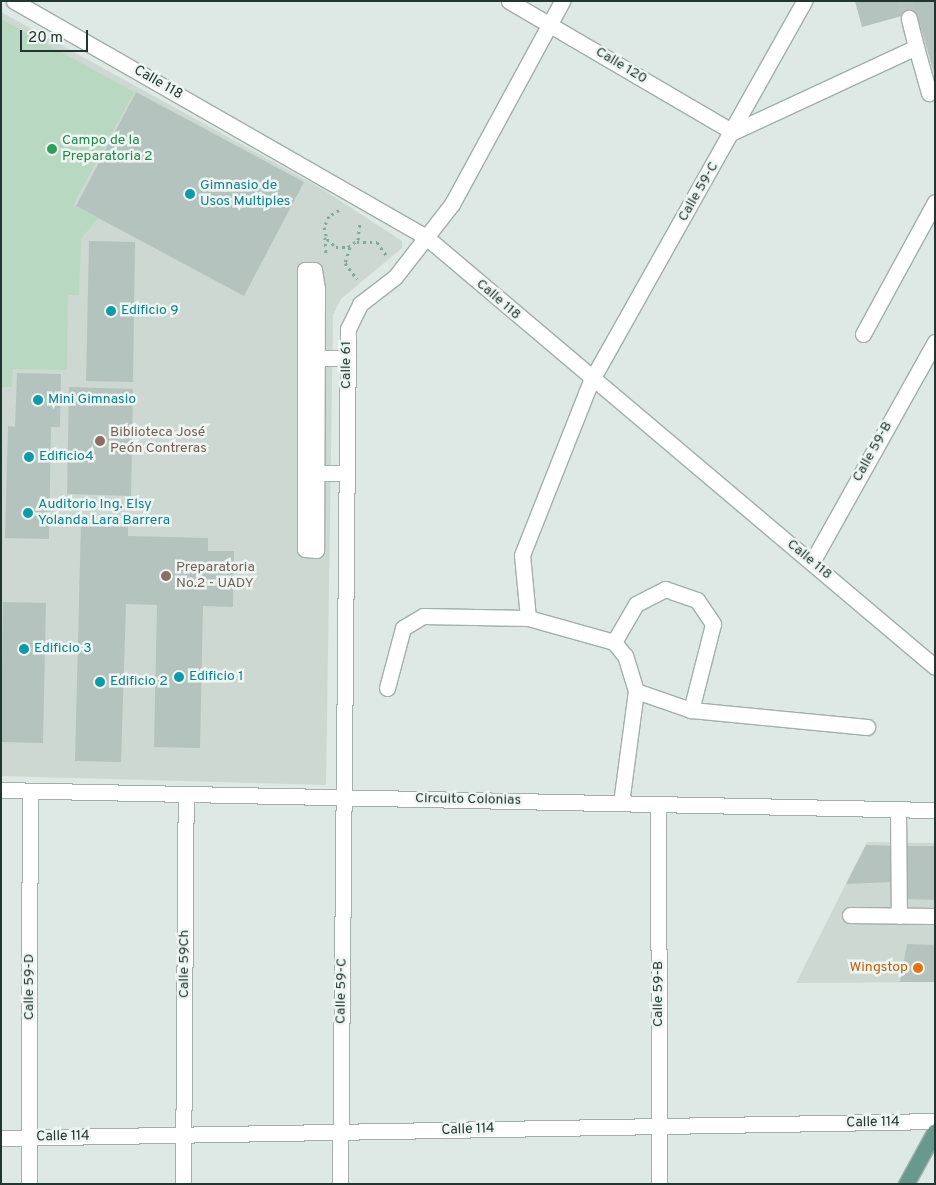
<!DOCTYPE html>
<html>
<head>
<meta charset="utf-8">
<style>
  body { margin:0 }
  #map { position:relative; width:936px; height:1185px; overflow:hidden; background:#dee8e4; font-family:Overpass,sans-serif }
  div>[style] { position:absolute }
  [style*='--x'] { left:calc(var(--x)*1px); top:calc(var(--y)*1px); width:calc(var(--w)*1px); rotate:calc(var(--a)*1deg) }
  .built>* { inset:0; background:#cdd8d3 }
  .green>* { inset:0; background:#b9d8c1 }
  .building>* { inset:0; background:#b4c3bd }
  .minor-tunnel>* { height:15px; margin-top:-7.5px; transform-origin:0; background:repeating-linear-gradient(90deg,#b8c4c0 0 15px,transparent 0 23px) }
  .path>* { height:3px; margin-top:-1.5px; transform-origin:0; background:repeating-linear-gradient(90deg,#82a99c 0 2.5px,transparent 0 6.5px) }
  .roads { filter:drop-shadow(1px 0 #a2afab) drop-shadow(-1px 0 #a2afab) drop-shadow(0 1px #a2afab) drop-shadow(0 -1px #a2afab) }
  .minor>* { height:15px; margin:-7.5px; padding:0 7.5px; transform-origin:7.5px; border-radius:7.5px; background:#fff }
  .major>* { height:15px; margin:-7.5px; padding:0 7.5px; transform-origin:7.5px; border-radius:7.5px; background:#679a8c }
  .dots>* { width:14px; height:14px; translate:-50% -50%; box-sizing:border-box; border:2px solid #eef5f2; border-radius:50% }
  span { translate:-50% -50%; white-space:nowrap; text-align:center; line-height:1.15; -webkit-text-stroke:5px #eef5f2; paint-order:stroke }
  .street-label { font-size:14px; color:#213631 }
  .leisure-label { font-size:14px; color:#27864d }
  .left { translate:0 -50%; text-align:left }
  .culture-label { font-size:14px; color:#0d838f }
  .education-label { font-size:14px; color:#785e54 }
  .food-label { font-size:14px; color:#c56008 }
  .right { translate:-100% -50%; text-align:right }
  .frame { position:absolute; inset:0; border:2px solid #213631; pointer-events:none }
  .scale { position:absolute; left:20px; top:30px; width:68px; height:22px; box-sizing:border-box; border:2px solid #213631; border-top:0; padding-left:6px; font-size:15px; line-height:18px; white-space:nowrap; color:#213631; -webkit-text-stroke:4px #eef5f2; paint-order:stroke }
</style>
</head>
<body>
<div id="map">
  <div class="built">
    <i style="clip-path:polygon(1px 12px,319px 187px,402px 241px,402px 248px,341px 299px,333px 315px,326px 785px,1px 776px)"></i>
    <i style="clip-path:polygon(867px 842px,935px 843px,935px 982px,796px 983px)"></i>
  </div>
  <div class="green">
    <i style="clip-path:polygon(1px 19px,134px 92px,73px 205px,98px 218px,81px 239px,79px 295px,68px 295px,67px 370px,13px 369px,12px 387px,1px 387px)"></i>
  </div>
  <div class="building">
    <i style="clip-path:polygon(855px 1px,935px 1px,935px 77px,920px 25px,902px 16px,862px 27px)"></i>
    <i style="clip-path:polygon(136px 92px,304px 182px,244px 296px,76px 206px)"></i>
    <i style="clip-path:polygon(89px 241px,135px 242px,133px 382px,86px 381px)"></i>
    <i style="clip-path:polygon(17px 373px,61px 374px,60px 427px,51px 427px,49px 539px,5px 538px,8px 426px,15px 427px)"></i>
    <i style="clip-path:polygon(69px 387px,133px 389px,131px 496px,67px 494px)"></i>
    <i style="clip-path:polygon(81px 521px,128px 523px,128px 536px,208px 538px,208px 551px,234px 551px,233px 607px,203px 606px,200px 748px,154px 747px,157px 605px,126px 604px,121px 762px,75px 761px)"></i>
    <i style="clip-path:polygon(3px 602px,46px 603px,43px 743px,1px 742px)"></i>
    <i style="clip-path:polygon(866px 845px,894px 846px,892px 882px,846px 884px)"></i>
    <i style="clip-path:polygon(905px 846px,935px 846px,935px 900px,905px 899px)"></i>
    <i style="clip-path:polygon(907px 944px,935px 945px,935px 982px,900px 982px)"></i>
  </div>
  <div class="minor-tunnel">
    <i style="--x:905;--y:1;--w:17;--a:77"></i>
  </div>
  <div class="path">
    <i style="--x:339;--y:210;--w:12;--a:149"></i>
    <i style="--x:329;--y:216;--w:12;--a:114"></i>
    <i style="--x:324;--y:227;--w:12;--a:76"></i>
    <i style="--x:327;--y:239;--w:12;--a:42"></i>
    <i style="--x:336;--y:247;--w:12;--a:0"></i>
    <i style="--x:348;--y:247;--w:12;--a:-35"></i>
    <i style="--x:358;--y:240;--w:19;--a:-84"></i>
    <i style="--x:325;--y:237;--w:19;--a:87"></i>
    <i style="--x:357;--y:242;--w:20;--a:0"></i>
    <i style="--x:377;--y:242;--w:16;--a:55"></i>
    <i style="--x:350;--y:247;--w:17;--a:107"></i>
    <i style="--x:345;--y:263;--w:20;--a:53"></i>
  </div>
  <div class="roads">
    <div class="minor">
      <i style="--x:14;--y:1;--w:475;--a:29.8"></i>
      <i style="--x:426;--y:237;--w:666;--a:40.19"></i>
      <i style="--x:509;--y:1;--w:259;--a:30.3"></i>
      <i style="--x:733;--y:132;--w:202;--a:-24.9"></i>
      <i style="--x:916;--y:47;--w:30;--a:-104"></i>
      <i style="--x:916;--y:47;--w:48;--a:74.2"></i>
      <i style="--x:305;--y:270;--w:9;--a:0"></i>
      <i style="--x:314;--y:270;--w:18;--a:81"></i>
      <i style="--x:317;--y:288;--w:262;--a:90.2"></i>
      <i style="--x:316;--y:550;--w:11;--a:-175"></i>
      <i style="--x:305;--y:549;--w:279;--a:-90"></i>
      <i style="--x:863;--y:334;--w:150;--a:-61.4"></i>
      <i style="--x:317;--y:358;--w:30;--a:0"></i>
      <i style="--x:316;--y:473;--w:31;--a:0"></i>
      <i style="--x:812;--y:562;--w:252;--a:-60.8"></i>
      <i style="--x:614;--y:642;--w:44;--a:-59.9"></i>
      <i style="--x:636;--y:604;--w:33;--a:-27"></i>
      <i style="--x:665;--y:589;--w:34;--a:19"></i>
      <i style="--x:697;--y:600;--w:29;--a:56"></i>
      <i style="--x:713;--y:624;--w:89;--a:104.3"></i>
      <i style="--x:387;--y:688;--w:62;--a:-75.1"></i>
      <i style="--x:403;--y:628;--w:23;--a:-31"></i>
      <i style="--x:423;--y:616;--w:105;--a:1.1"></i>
      <i style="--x:636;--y:691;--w:58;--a:19.1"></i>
      <i style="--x:691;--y:710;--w:177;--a:5.5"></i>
      <i style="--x:1;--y:790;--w:934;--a:1.23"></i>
      <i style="--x:621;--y:803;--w:113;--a:-82.4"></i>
      <i style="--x:636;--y:691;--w:37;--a:-107"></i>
      <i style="--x:625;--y:656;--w:18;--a:-128"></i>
      <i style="--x:614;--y:642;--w:89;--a:-164.4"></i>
      <i style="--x:528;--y:618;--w:63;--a:-95.4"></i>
      <i style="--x:522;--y:555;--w:187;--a:-68.4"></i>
      <i style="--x:591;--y:381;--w:436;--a:-60.7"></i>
      <i style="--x:658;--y:804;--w:380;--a:89.8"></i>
      <i style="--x:898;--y:809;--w:107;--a:89.5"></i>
      <i style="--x:850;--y:915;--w:85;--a:0.7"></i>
      <i style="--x:1;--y:1138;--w:934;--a:-1.04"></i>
      <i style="--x:29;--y:1184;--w:393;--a:-89.9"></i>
      <i style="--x:183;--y:1184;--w:390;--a:-89.6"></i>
      <i style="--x:340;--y:1184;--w:855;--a:-89.46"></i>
      <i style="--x:348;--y:329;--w:28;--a:-64"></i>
      <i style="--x:360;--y:304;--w:44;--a:-37.6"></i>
      <i style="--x:395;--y:277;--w:93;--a:-52"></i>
      <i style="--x:452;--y:204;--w:231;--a:-61.5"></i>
    </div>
    <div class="major">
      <i style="--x:906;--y:1184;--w:60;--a:-61.3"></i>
    </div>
  </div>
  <div class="dots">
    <i style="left:52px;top:149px;background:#2e9e5b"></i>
    <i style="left:190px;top:194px;background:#0f9aa8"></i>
    <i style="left:111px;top:311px;background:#0f9aa8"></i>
    <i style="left:38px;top:400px;background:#0f9aa8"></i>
    <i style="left:100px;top:441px;background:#8d6e63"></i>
    <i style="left:29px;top:457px;background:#0f9aa8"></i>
    <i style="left:28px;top:513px;background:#0f9aa8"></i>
    <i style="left:166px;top:576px;background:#8d6e63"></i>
    <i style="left:24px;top:649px;background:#0f9aa8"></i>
    <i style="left:179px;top:677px;background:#0f9aa8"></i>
    <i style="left:100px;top:682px;background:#0f9aa8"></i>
    <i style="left:918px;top:968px;background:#e8710a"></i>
  </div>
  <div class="street-label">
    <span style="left:621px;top:66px;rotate:31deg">Calle 120</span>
    <span style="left:158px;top:83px;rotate:30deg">Calle 118</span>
    <span style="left:699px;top:192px;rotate:-60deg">Calle 59-C</span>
    <span style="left:498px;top:300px;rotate:41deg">Calle 118</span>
    <span style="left:347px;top:365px;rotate:-90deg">Calle 61</span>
    <span style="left:873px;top:452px;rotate:-61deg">Calle 59-B</span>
    <span style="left:809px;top:560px;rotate:40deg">Calle 118</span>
    <span style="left:468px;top:800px;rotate:1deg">Circuito Colonias</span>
    <span style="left:185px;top:964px;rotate:-90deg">Calle 59Ch</span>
    <span style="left:30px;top:987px;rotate:-90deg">Calle 59-D</span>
    <span style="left:342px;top:991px;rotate:-89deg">Calle 59-C</span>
    <span style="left:659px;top:994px;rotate:-90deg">Calle 59-B</span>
    <span style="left:873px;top:1123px;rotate:-1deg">Calle 114</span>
    <span style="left:468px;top:1130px;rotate:-2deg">Calle 114</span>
    <span style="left:63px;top:1137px;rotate:-1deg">Calle 114</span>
  </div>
  <div class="leisure-label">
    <span class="left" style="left:62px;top:149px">Campo de la<br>Preparatoria 2</span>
  </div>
  <div class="culture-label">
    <span class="left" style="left:200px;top:194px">Gimnasio de<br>Usos Multiples</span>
    <span class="left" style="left:121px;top:311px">Edificio 9</span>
    <span class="left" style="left:48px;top:400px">Mini Gimnasio</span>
    <span class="left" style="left:39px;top:457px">Edificio4</span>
    <span class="left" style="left:38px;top:513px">Auditorio Ing. Elsy<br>Yolanda Lara Barrera</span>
    <span class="left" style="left:34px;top:649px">Edificio 3</span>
    <span class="left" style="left:189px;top:677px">Edificio 1</span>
    <span class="left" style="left:110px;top:682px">Edificio 2</span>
  </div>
  <div class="education-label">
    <span class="left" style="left:110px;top:441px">Biblioteca José<br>Peón Contreras</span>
    <span class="left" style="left:176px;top:576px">Preparatoria<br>No.2 - UADY</span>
  </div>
  <div class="food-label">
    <span class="right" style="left:908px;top:968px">Wingstop</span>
  </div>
  <div class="frame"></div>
  <div class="scale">20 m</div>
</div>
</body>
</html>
